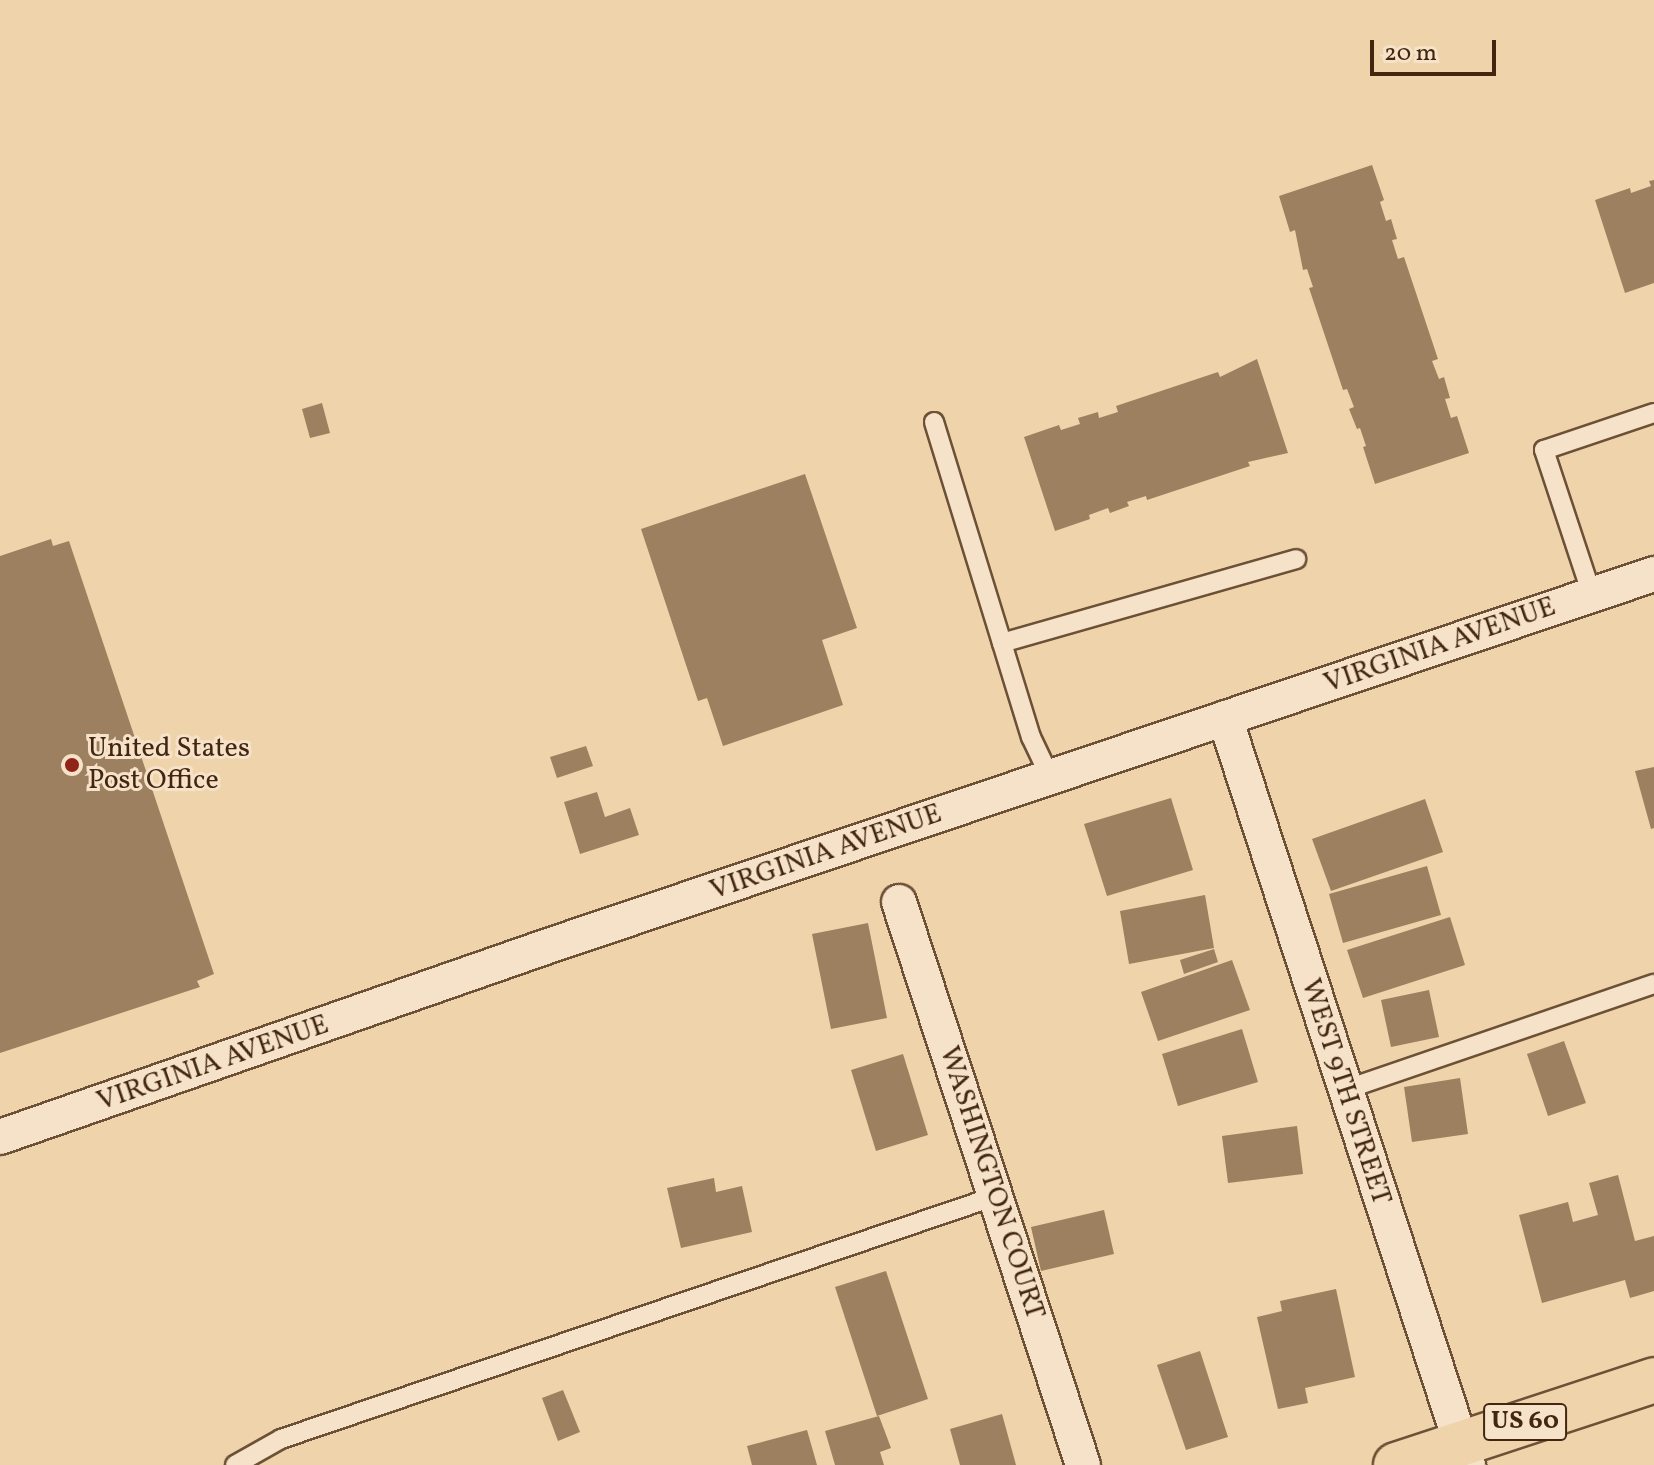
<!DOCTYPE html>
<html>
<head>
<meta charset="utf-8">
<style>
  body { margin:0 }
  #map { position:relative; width:1654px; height:1465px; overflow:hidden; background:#efd3aa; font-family:Vollkorn,serif }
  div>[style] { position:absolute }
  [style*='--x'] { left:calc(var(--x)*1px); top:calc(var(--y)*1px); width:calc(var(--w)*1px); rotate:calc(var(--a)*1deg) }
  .building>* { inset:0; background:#9c8060 }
  .roads { filter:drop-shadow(2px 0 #6d5136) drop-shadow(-2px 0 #6d5136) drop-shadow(0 2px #6d5136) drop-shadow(0 -2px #6d5136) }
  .lane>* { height:18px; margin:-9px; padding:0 9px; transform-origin:9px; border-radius:9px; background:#f5e2c8 }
  .street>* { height:34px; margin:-17px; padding:0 17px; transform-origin:17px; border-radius:17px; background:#f5e2c8 }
  .primary>* { height:44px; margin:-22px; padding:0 22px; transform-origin:22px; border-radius:22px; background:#efd3aa }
  .dots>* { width:22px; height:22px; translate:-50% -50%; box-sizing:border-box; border:4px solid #f5e2c8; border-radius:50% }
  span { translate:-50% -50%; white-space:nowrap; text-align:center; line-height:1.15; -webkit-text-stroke:6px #f5e2c8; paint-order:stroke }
  .shield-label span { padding:2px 6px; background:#f5e2c8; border:2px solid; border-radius:6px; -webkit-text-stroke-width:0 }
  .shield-label { font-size:26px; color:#422610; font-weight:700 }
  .street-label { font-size:28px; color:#422610 }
  .poi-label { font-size:28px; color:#422610 }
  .left { translate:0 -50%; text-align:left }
  .scale { position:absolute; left:1370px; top:40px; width:126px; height:36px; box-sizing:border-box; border:4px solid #422610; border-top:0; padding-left:10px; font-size:24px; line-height:28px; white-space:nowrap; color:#422610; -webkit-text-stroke:6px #f5e2c8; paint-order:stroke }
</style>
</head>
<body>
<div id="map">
  <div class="building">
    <i style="clip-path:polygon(1372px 165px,1384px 200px,1380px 202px,1386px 221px,1391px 219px,1397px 239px,1392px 240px,1398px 259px,1404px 257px,1438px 359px,1432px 361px,1439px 379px,1444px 377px,1450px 398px,1445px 399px,1451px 418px,1457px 416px,1469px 453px,1375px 484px,1363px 447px,1366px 446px,1360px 428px,1357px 429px,1349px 409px,1354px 407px,1347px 389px,1343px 390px,1309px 288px,1313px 287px,1307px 269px,1303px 270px,1295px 230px,1290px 232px,1279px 196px)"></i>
    <i style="clip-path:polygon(1654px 180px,1654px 283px,1625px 293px,1595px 200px,1630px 188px,1631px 193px,1651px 186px,1649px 181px)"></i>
    <i style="clip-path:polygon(1257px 359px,1288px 453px,1248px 462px,1250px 466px,1147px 500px,1146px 496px,1127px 502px,1129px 506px,1110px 513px,1108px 508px,1089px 515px,1090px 519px,1055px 531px,1024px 437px,1059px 425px,1061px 430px,1080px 424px,1078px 418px,1098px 412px,1099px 418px,1118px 412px,1116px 406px,1218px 372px,1220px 377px)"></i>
    <i style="clip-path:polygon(322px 403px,330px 433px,310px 438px,302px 409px)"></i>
    <i style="clip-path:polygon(805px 474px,857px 628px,822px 640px,843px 705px,723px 746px,707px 698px,698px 701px,641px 529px)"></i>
    <i style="clip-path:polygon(51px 539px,53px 546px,69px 541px,214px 974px,197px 981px,200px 987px,0 1053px,0 556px)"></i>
    <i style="clip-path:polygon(586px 746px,593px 766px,557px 778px,550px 757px)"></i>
    <i style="clip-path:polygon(1654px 767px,1654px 828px,1651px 829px,1635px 771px)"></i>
    <i style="clip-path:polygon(597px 792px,605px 817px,630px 808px,639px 835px,580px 854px,564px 802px)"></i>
    <i style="clip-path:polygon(1171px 798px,1193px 870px,1107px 896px,1084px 824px)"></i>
    <i style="clip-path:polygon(1425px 799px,1443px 852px,1331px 891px,1312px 839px)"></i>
    <i style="clip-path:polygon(1427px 866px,1441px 915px,1343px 943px,1329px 894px)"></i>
    <i style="clip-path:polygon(1205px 895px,1214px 948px,1129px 964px,1120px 911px)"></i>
    <i style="clip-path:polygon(1450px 917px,1465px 965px,1363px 998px,1347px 950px)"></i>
    <i style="clip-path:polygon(868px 923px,887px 1018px,831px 1029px,812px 934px)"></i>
    <i style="clip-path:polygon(1214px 949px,1218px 962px,1184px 974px,1180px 960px)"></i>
    <i style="clip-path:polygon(1232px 960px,1250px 1010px,1158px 1041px,1141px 992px)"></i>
    <i style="clip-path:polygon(1429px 990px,1439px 1037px,1391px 1047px,1381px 1000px)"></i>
    <i style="clip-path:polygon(1242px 1029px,1258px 1082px,1178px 1106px,1162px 1054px)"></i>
    <i style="clip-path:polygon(1564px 1041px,1586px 1103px,1548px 1116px,1527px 1054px)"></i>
    <i style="clip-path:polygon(903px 1054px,928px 1135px,876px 1151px,851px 1070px)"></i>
    <i style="clip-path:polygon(1460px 1078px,1468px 1134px,1412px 1142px,1404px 1087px)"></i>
    <i style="clip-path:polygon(1297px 1126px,1303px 1174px,1228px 1183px,1222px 1136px)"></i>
    <i style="clip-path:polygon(1618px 1175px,1635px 1241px,1654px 1236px,1654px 1291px,1630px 1298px,1625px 1280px,1542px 1303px,1519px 1215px,1568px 1202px,1573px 1222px,1598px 1215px,1589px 1183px)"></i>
    <i style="clip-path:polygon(714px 1178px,716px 1192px,742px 1186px,752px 1232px,681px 1248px,667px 1188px)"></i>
    <i style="clip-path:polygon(1104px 1210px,1114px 1254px,1041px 1271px,1031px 1227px)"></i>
    <i style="clip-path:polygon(886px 1271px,928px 1399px,877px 1416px,835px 1287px)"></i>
    <i style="clip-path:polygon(1336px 1289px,1355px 1377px,1305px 1388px,1308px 1403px,1278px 1409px,1257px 1317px,1282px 1311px,1280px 1301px)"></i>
    <i style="clip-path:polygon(1200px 1351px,1228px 1437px,1186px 1450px,1157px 1365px)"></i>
    <i style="clip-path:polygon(563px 1390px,580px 1432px,558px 1441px,542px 1398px)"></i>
    <i style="clip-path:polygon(1002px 1414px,1016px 1465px,960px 1465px,950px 1429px)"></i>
    <i style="clip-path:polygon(879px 1416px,891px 1448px,880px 1452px,884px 1465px,835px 1465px,825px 1431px)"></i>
    <i style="clip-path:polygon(807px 1430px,817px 1465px,752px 1465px,747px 1446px)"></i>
  </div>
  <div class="roads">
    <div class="lane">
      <i style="--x:934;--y:422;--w:330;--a:72.9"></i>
      <i style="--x:1031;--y:737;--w:44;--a:64.6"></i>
      <i style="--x:1592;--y:595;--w:153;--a:-108.3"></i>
      <i style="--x:1544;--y:450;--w:116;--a:-18.6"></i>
      <i style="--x:1002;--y:643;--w:306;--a:-15.9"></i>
      <i style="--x:1344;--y:1090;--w:328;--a:-18.9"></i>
      <i style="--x:235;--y:1465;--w:53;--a:-29.5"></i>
      <i style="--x:281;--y:1439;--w:755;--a:-18.77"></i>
    </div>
    <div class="street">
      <i style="--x:1225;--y:718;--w:786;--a:71.98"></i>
      <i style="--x:899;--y:902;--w:592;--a:71.9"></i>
      <i style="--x:0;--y:1137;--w:583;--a:-19.21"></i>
      <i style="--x:551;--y:945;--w:1164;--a:-18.59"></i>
    </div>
    <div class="primary">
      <i style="--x:1396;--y:1465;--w:272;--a:-18.2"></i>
    </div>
  </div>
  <div class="dots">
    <i style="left:72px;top:765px;background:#8f2418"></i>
  </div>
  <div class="shield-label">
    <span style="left:1525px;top:1422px">US 60</span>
  </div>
  <div class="street-label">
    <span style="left:1440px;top:646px;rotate:-19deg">VIRGINIA AVENUE</span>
    <span style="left:826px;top:853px;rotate:-19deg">VIRGINIA AVENUE</span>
    <span style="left:213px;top:1064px;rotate:-19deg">VIRGINIA AVENUE</span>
    <span style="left:1345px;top:1092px;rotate:72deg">WEST 9TH STREET</span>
    <span style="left:991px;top:1183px;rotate:72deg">WASHINGTON COURT</span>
  </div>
  <div class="poi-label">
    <span class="left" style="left:88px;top:765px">United States<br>Post Office</span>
  </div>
  <div class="scale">20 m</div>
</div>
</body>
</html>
